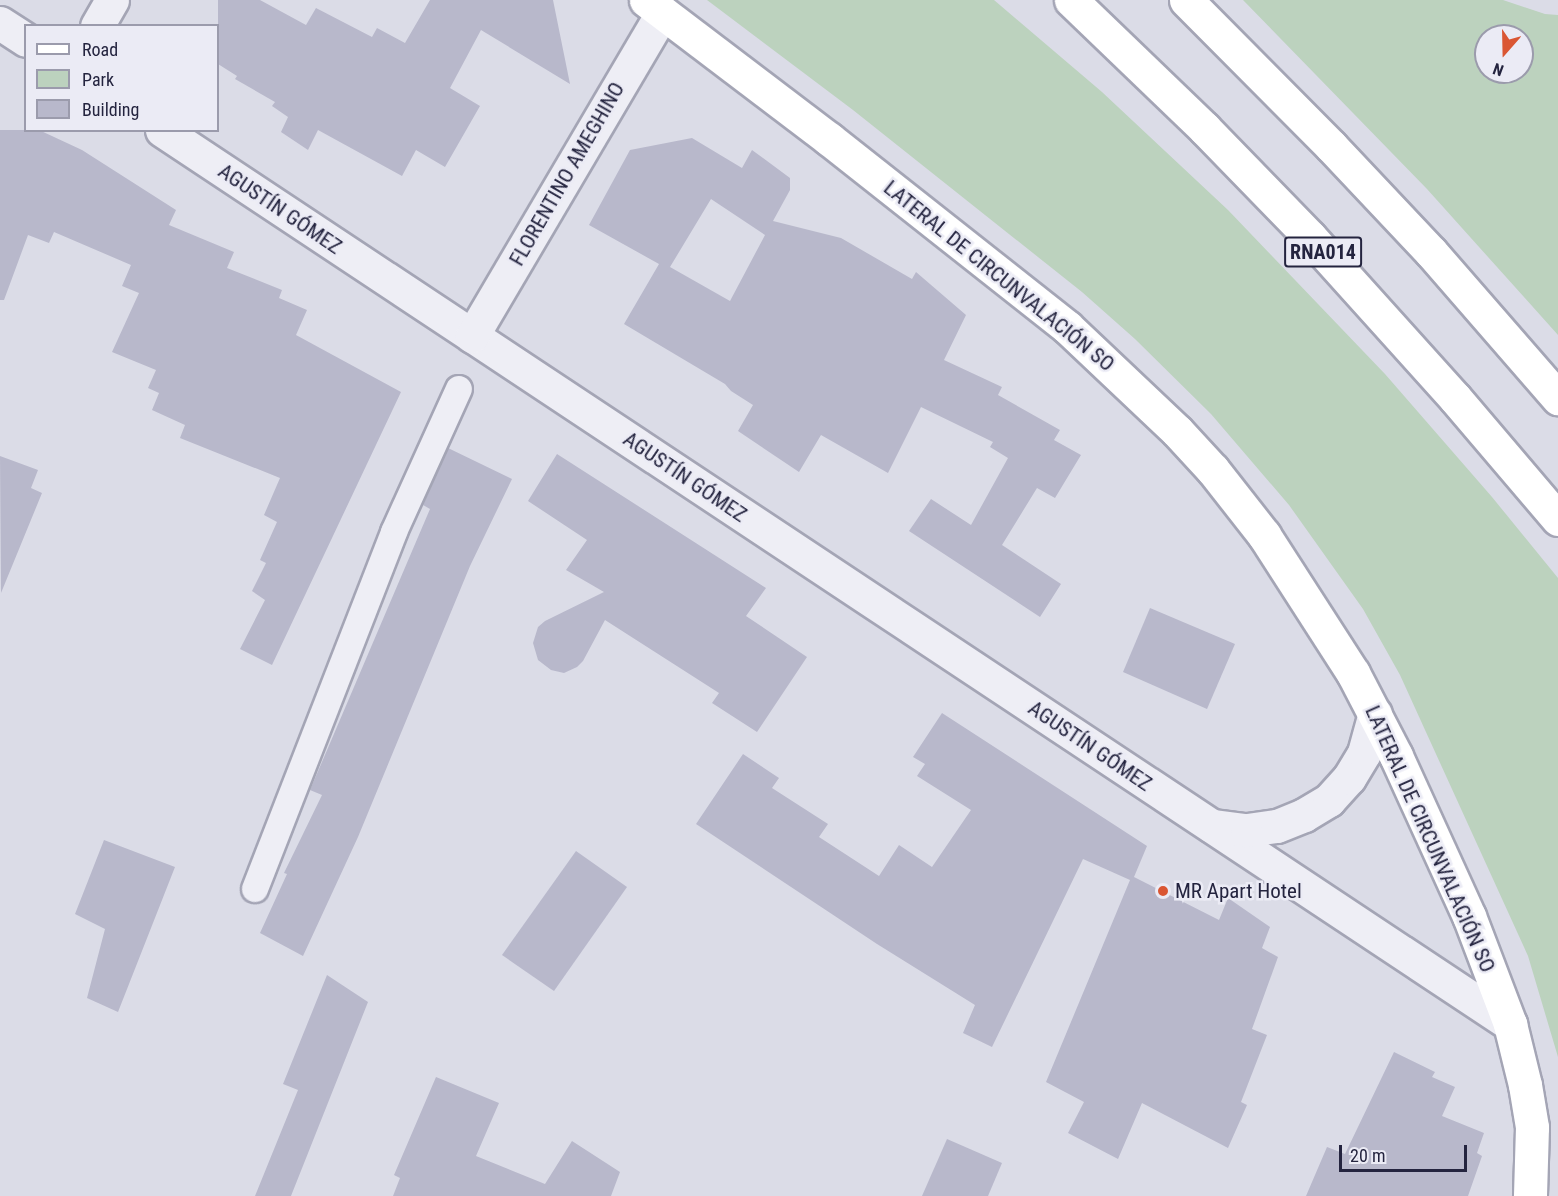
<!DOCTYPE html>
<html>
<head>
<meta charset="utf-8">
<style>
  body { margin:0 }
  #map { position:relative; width:1558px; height:1196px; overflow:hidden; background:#dbdce7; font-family:"Roboto Condensed",sans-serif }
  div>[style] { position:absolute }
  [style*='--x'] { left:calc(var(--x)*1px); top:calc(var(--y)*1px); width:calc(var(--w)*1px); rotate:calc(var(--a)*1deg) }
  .green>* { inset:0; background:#bcd2be }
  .building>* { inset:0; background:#b8b8cb }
  .roads { filter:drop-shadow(2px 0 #a4a5b5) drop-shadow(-2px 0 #a4a5b5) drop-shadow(0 2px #a4a5b5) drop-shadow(0 -2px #a4a5b5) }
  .lane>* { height:26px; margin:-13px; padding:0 13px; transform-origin:13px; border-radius:13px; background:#eeeef5 }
  .street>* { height:33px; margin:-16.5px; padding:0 16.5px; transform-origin:16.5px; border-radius:16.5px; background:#eeeef5 }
  .secondary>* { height:33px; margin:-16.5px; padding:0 16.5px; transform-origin:16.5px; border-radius:16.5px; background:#fff }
  .highway>* { height:33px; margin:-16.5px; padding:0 16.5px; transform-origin:16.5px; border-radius:16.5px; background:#fff }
  .dots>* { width:16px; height:16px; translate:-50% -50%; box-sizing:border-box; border:3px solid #ebebf5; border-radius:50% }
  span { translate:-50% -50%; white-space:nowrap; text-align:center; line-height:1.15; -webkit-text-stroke:5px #ebebf5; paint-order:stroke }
  .shield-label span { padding:2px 4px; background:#ebebf5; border:2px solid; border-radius:4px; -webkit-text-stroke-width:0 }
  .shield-label { font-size:20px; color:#24243f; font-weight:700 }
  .street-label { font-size:21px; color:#24243f }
  .poi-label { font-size:21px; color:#24243f }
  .left { translate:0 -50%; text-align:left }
  .legend { position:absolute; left:24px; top:24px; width:195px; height:108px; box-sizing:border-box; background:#ebebf5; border:2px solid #9b9bac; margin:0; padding:8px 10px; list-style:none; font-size:18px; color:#24243f }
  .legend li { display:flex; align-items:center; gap:12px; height:30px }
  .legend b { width:30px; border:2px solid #9b9bac }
  .north { position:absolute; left:1474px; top:24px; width:60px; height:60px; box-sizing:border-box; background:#ebebf5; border:2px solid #9b9bac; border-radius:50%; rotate:200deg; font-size:16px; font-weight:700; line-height:24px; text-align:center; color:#24243f }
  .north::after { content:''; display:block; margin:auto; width:21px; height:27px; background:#da5633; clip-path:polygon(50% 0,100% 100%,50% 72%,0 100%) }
  .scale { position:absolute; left:1339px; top:1145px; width:128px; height:27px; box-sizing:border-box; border:3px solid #24243f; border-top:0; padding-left:8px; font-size:18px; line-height:21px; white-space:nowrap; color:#24243f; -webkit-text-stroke:4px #ebebf5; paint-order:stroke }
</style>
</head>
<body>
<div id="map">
  <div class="green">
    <i style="clip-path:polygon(707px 0,994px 0,1102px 92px,1228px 210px,1385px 374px,1492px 497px,1558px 578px,1558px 1057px,1528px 956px,1400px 675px,1363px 609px,1289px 505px,1211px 414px,1135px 339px,1082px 292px,853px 110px)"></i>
    <i style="clip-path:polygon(evenodd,1243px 0,1503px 0,1545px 14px,1558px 15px,1558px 335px,1427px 189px,1243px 0,1486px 36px,1522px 36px,1522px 72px,1486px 72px,1486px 36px)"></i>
  </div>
  <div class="building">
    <i style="clip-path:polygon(218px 0,260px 0,306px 25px,316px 8px,372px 37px,377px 28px,405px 43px,430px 0,553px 0,570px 84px,481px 30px,450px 88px,480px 106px,445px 167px,416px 150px,402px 176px,318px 130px,308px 150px,281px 132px,288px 117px,272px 106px,275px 102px,235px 79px,237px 76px,218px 64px)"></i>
    <i style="clip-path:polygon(0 130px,39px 130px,82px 150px,176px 210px,169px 225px,234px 252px,227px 268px,282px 290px,279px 298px,307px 310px,296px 335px,401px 392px,272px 665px,240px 649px,265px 600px,252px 591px,266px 563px,260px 560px,277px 522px,264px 515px,280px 478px,180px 438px,185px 425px,152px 410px,159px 393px,148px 388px,156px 370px,112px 352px,139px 293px,122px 286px,131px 265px,54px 232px,49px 243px,28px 235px,4px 300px,0 300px)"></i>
    <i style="clip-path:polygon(evenodd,692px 138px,742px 168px,752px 150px,790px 178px,790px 190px,773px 221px,841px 238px,912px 279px,916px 272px,966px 315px,944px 360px,1002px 387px,998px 395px,1060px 430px,1054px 440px,1081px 455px,1055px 498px,1037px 488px,1002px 545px,1061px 584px,1040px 617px,909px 531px,931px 499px,971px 525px,1008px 458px,990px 447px,993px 442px,921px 407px,888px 473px,821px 435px,799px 472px,738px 431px,753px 405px,731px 391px,725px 384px,624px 324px,659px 264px,589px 225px,630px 150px,692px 138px,711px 199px,765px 235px,730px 301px,670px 267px,711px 199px)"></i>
    <i style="clip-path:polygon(448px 448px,512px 479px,470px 566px,358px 837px,303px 956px,260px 933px,287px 874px,284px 873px,322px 795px,310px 790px,430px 509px,423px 505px)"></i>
    <i style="clip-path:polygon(557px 454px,766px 588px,746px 616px,807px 657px,757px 732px,712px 703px,719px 693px,605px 620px,583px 661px,577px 667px,564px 673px,551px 670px,538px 660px,533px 643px,538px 627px,545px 621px,604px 592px,566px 570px,587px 540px,528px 501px)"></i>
    <i style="clip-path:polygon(0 456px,38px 470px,31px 488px,42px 493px,1px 593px)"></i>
    <i style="clip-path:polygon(1150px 608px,1235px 644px,1207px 709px,1123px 672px)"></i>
    <i style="clip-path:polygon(942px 713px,1147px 846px,1134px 877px,1219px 920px,1228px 898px,1270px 927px,1262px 948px,1278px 957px,1252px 1029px,1267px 1035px,1241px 1102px,1247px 1105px,1228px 1148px,1142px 1103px,1118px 1159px,1068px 1133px,1084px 1102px,1046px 1082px,1130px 880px,1083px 859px,992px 1047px,963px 1033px,975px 1005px,877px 944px,696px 824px,743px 754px,779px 778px,772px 788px,828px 824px,819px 837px,879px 876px,899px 845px,932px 867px,971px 810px,917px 776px,925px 764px,913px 757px)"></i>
    <i style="clip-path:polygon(104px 840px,175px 867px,118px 1012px,87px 998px,105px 929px,75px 914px)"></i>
    <i style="clip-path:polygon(576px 851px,627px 887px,554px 991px,502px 955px)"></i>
    <i style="clip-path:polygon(327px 975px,368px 1002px,291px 1196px,255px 1196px,298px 1090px,283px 1084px)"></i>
    <i style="clip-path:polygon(1394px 1052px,1435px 1072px,1432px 1077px,1455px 1087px,1442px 1116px,1484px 1133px,1477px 1153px,1482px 1156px,1468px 1196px,1306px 1196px,1327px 1147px,1345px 1154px)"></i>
    <i style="clip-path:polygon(436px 1077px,499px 1103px,476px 1156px,545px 1184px,572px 1141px,620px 1172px,611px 1196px,393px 1196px,400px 1178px,394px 1175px)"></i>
    <i style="clip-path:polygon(947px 1139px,1002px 1163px,988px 1196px,922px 1196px)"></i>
  </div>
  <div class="roads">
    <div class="lane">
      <i style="--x:255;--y:889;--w:383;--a:-68.7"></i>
      <i style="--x:394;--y:532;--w:157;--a:-65.6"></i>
    </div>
    <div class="street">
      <i style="--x:0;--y:23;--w:31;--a:33"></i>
      <i style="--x:97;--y:26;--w:30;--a:-60"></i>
      <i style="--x:162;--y:130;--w:1618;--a:33.55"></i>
      <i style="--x:472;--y:336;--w:375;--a:-59.5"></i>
      <i style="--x:1212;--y:826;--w:35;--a:7"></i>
      <i style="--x:1247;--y:830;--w:30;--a:-8"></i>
      <i style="--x:1277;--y:826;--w:29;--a:-22"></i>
      <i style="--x:1304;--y:815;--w:29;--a:-31"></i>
      <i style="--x:1329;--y:800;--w:30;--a:-48"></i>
      <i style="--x:1349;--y:778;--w:29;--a:-59"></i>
      <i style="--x:1364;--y:753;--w:41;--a:-74.6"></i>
    </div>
    <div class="secondary">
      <i style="--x:646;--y:0;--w:230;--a:37.2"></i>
      <i style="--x:829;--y:139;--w:303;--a:38.3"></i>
      <i style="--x:1067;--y:327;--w:151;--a:43.4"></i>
      <i style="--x:1177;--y:431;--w:53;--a:47.3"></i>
      <i style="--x:1213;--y:470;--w:83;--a:51.9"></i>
      <i style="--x:1264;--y:535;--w:164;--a:57.2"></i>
      <i style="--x:1353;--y:673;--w:93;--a:62.6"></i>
      <i style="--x:1396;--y:756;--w:176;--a:65.5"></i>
      <i style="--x:1469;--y:916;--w:116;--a:69.2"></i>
      <i style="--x:1510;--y:1024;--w:63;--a:76.2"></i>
      <i style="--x:1525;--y:1085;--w:43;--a:80.5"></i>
      <i style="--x:1532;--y:1127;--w:69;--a:91.7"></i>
    </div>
    <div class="highway">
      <i style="--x:1071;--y:0;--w:185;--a:43.9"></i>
      <i style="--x:1204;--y:128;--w:152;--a:45.8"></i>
      <i style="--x:1310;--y:237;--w:217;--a:48"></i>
      <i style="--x:1455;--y:398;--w:159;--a:49.6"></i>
      <i style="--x:1186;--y:0;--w:206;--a:45.2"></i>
      <i style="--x:1331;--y:146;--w:146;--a:46.7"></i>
      <i style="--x:1431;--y:252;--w:194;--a:49"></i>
    </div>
  </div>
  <div class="dots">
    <i style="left:1163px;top:891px;background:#da5633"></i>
  </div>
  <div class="shield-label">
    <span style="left:1323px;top:252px">RNA014</span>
  </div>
  <div class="street-label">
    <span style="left:567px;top:174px;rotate:-60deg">FLORENTINO AMEGHINO</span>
    <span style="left:280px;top:209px;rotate:34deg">AGUSTÍN GÓMEZ</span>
    <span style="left:999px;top:276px;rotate:39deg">LATERAL DE CIRCUNVALACIÓN SO</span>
    <span style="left:685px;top:477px;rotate:34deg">AGUSTÍN GÓMEZ</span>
    <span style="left:1090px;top:746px;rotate:34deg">AGUSTÍN GÓMEZ</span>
    <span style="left:1430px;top:839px;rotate:66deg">LATERAL DE CIRCUNVALACIÓN SO</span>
  </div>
  <div class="poi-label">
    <span class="left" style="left:1175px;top:891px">MR Apart Hotel</span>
  </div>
  <ul class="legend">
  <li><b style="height:8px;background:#fff"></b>Road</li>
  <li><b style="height:16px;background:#bcd2be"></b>Park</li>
  <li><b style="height:16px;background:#b8b8cb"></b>Building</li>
  </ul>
  <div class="north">N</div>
  <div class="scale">20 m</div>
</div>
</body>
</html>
